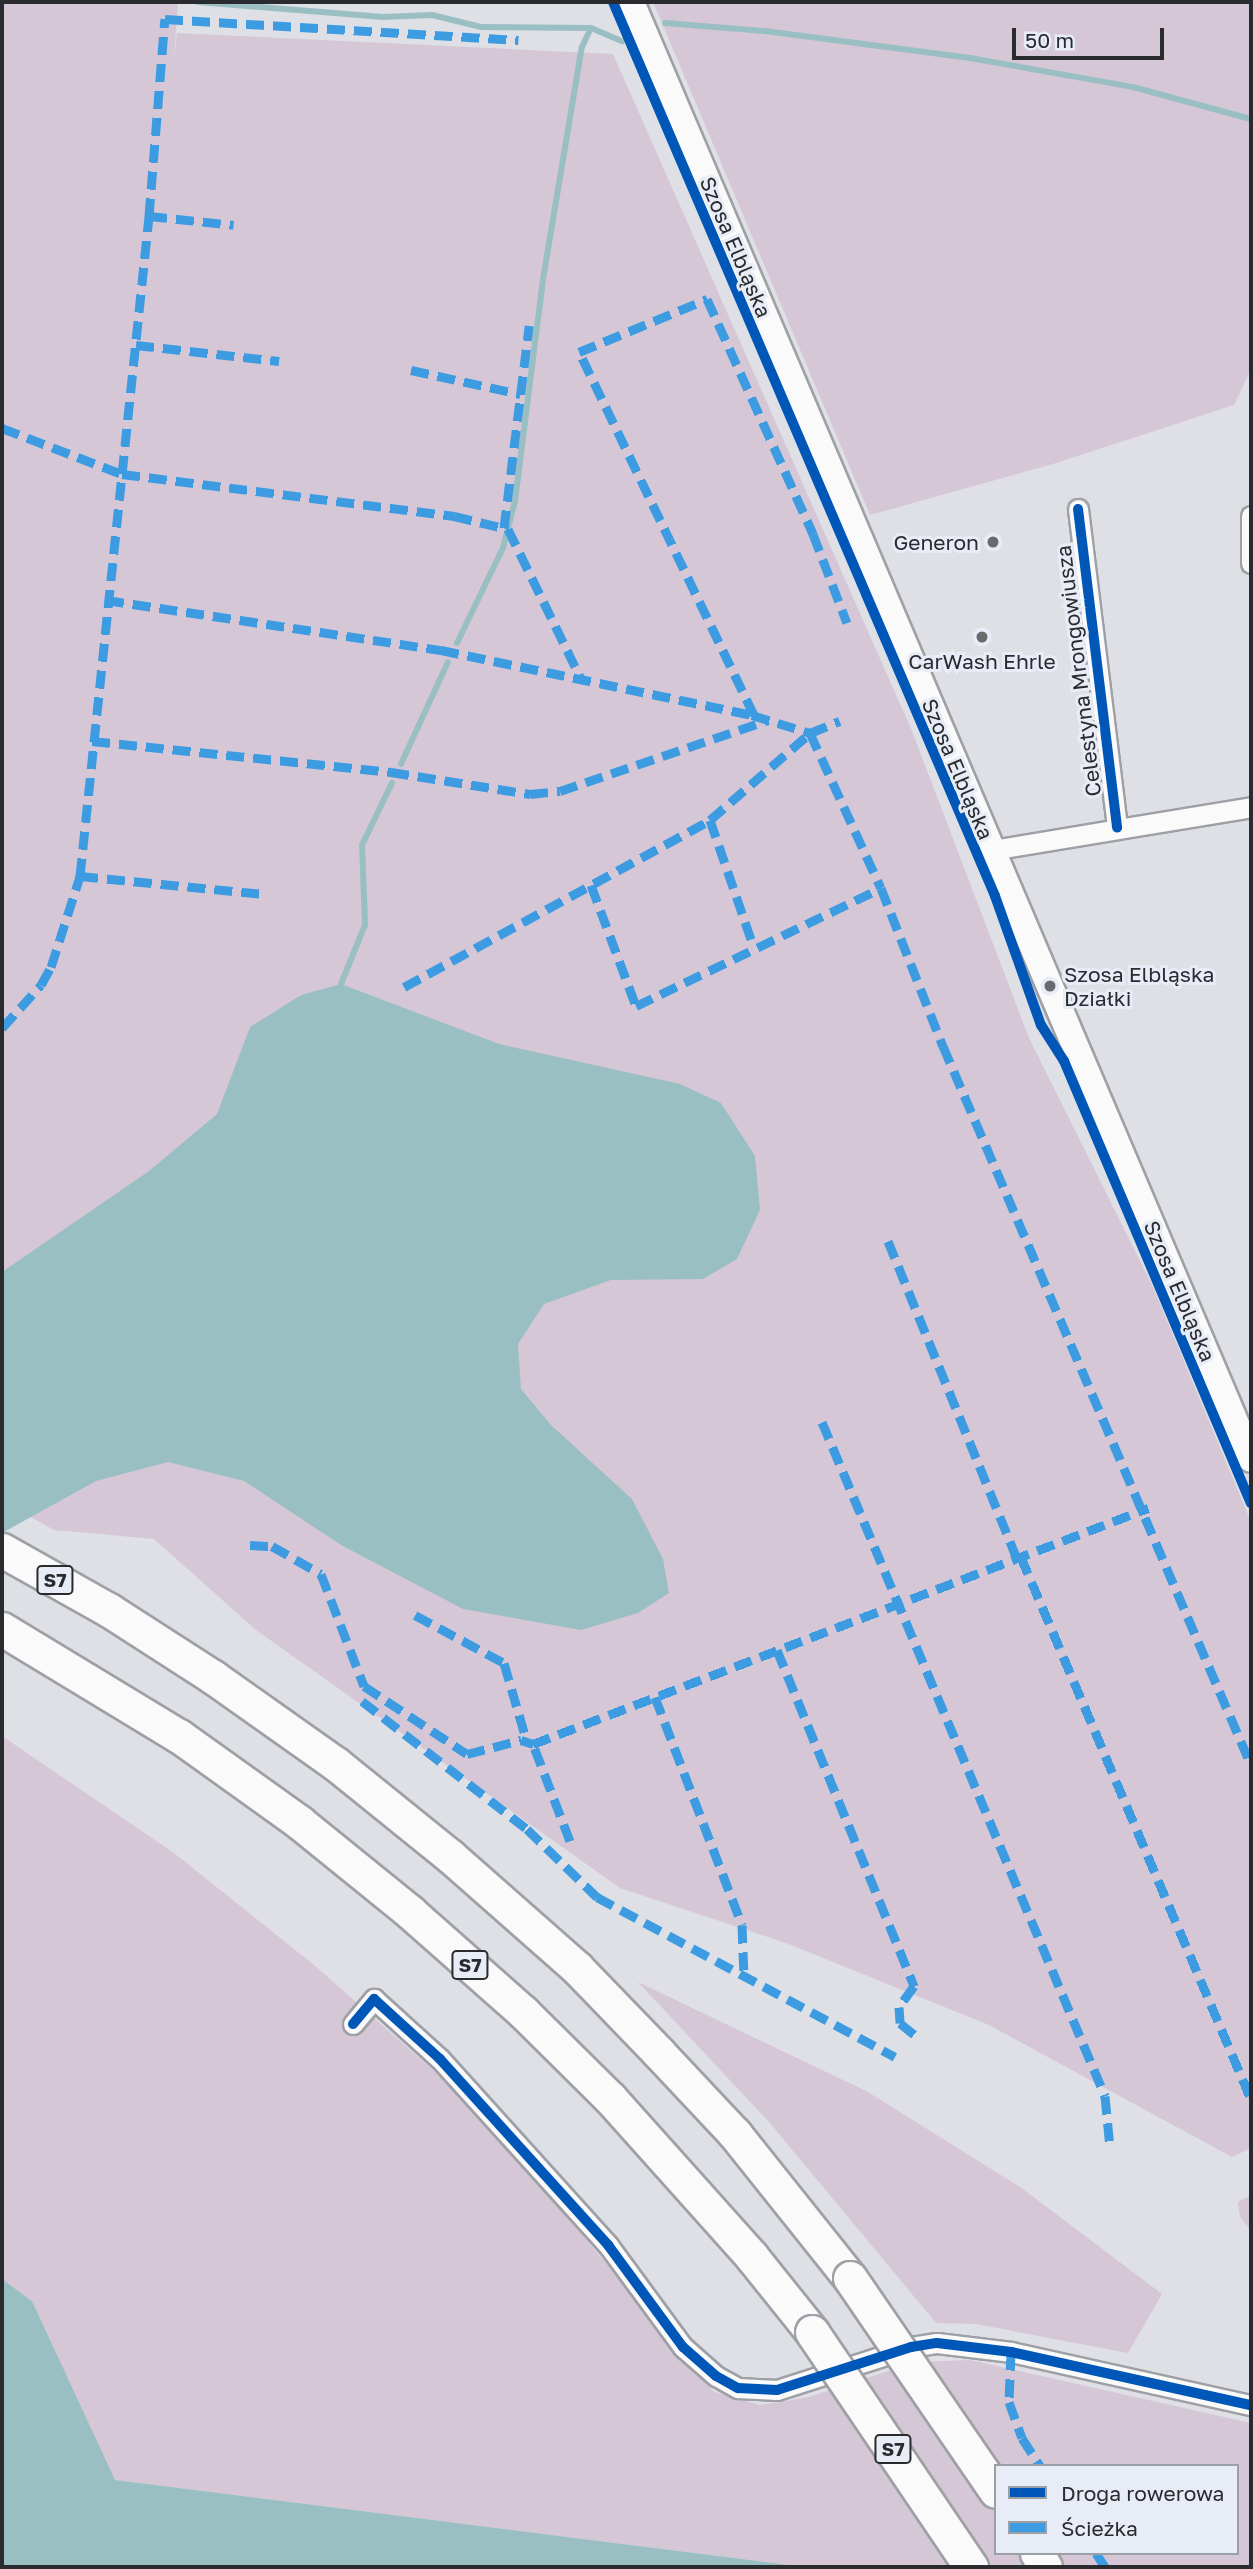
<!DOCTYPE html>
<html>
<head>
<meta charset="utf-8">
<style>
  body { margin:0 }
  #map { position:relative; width:1253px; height:2569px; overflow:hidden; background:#dee0e6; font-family:"Golos Text",sans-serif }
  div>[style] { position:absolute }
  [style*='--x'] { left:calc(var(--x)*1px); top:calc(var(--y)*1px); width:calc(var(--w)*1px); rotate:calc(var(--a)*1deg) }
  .green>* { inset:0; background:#d6c7d7 }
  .water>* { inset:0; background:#9abfc2 }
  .stream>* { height:6px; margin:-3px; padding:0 3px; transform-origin:3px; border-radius:3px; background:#9abfc2 }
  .roads { filter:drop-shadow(2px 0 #9ea0a5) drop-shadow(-2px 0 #9ea0a5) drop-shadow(0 2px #9ea0a5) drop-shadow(0 -2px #9ea0a5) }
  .street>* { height:19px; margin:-9.5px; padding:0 9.5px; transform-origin:9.5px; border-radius:9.5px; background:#fafafb }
  .secondary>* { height:26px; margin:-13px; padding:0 13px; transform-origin:13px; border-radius:13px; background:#fafafb }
  .highway>* { height:33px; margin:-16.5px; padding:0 16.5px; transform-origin:16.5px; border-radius:16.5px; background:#fafafb }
  .bridges { filter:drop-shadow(2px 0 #9ea0a5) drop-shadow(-2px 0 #9ea0a5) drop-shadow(0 2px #9ea0a5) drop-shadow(0 -2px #9ea0a5) }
  .highway-bridge>* { height:33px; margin:-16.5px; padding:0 16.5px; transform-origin:16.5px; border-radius:16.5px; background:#fafafb }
  .quiet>* { height:9px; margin-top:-4.5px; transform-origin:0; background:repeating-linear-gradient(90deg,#3d9ce1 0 18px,transparent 0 27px) }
  .cycleway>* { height:10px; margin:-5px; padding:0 5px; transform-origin:5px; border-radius:5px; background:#0057b8 }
  .dots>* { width:19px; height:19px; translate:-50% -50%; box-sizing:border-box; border:4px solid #e7ecf6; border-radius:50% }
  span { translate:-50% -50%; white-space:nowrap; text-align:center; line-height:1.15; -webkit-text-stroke:6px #e7ecf6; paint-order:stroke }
  .shield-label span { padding:2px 5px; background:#e7ecf6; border:2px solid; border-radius:5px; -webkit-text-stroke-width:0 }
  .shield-label { font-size:19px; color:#292b2e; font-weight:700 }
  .street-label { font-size:21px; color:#292b2e }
  .poi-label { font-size:21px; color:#292b2e }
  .right { translate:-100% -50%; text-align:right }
  .left { translate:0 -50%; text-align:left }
  .frame { position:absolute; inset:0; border:4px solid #292b2e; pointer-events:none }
  .legend { position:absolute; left:994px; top:2464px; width:245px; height:91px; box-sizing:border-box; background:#e7ecf6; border:2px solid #9b9fa6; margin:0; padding:9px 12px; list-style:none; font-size:21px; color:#292b2e }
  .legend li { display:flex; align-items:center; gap:14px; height:35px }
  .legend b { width:35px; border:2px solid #9b9fa6 }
  .scale { position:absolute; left:1012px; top:28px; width:152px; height:32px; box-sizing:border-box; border:4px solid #292b2e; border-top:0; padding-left:9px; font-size:21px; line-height:24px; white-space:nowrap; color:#292b2e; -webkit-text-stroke:5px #e7ecf6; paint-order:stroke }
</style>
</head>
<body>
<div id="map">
  <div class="green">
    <i style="clip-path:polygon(2px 2px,178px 2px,174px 59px,177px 33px,613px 54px,912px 731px,1029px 1038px,1153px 1287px,1251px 1522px,1251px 2148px,1232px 2157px,989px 2025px,786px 1943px,620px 1888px,256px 1630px,154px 1539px,54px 1530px,2px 1501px)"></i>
    <i style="clip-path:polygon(653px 2px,1251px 2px,1251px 369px,1234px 405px,1053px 464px,870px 515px)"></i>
    <i style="clip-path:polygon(evenodd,2px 1736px,174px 1853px,314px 1965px,434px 2071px,521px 2162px,714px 2392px,760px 2405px,809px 2397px,916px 2362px,970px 2360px,1251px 2423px,1251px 2567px,805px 2567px,114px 2480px,32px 2301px,2px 2279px,2px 1736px,996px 2466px,1237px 2466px,1237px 2553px,996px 2553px,996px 2466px)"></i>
    <i style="clip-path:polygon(638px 1982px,868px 2092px,1023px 2189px,1162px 2294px,1128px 2353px,976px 2324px,936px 2323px,769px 2122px)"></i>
    <i style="clip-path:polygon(1251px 2195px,1251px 2231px,1240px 2217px,1238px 2202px)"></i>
  </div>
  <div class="water">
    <i style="clip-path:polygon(341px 984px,499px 1044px,680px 1084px,721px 1103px,755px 1156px,760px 1210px,737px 1259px,703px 1279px,611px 1280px,544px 1304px,518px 1344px,521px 1389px,551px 1425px,632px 1499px,663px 1559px,669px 1593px,638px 1613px,581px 1630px,463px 1609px,341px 1545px,244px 1481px,168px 1462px,96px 1481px,2px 1533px,2px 1272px,149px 1171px,217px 1114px,250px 1027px,301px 995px)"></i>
    <i style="clip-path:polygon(2px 2279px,32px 2301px,115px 2480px,805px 2567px,2px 2567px)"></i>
  </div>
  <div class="stream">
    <i style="--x:198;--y:2;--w:186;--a:4.6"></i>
    <i style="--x:383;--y:17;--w:49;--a:-2.3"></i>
    <i style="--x:432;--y:15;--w:50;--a:13.8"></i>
    <i style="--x:481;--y:27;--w:110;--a:0.5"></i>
    <i style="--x:591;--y:28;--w:34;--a:23"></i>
    <i style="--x:665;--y:23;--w:100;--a:4.6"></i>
    <i style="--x:765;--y:31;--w:207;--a:7.5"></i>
    <i style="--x:970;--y:58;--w:166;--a:10.1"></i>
    <i style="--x:1133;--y:87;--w:122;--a:15.2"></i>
    <i style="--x:457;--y:643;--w:106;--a:-64.2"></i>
    <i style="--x:503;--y:548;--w:49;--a:-75.7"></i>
    <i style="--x:515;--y:501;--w:224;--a:-82.8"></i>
    <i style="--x:543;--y:279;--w:235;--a:-80.5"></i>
    <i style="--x:582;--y:47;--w:21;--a:-65"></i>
    <i style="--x:401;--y:764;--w:112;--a:-65.3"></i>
    <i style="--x:341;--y:984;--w:64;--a:-67.9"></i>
    <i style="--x:365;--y:925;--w:80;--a:-92.1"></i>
    <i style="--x:362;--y:845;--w:69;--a:-64.2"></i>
  </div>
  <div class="roads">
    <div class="street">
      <i style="--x:1078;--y:509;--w:321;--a:83"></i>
      <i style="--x:1251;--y:516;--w:47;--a:90"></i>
      <i style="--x:992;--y:850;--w:263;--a:-9.4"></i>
      <i style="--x:353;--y:2024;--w:33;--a:-50"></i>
      <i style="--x:374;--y:1999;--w:89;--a:42.3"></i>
      <i style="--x:440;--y:2059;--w:251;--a:47.9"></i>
      <i style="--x:608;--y:2245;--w:127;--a:53.7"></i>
      <i style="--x:683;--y:2347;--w:44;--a:41.3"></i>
      <i style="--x:716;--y:2376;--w:25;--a:29"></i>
      <i style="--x:738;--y:2388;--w:39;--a:3"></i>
      <i style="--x:777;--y:2390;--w:141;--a:-17.8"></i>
      <i style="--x:911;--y:2347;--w:26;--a:-9"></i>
      <i style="--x:937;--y:2343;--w:75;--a:6.9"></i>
      <i style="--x:1011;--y:2352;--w:246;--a:12.5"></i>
    </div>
    <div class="secondary">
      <i style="--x:631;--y:2;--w:1583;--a:66.95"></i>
    </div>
    <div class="highway">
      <i style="--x:2;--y:1550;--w:123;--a:29.3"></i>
      <i style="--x:109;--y:1610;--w:124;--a:32.8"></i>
      <i style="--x:213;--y:1677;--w:151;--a:35.3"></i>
      <i style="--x:336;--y:1764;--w:146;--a:38.9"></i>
      <i style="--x:450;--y:1856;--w:169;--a:41.4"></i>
      <i style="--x:577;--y:1968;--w:118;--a:46"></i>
      <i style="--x:659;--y:2053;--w:111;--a:46.8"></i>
      <i style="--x:735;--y:2134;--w:184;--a:51.4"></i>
      <i style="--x:2;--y:1629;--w:207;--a:31.2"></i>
      <i style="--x:179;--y:1736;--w:148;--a:35.6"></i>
      <i style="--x:299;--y:1822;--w:143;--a:39"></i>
      <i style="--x:410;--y:1912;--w:151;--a:41.5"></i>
      <i style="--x:523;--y:2012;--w:122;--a:44.7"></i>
      <i style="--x:610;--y:2098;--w:213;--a:48.2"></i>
      <i style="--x:752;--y:2257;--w:96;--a:51.3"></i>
      <i style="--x:1037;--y:2553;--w:16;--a:60"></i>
    </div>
  </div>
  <div class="bridges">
    <div class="highway-bridge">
      <i style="--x:850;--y:2278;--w:258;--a:55.6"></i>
      <i style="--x:812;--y:2332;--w:284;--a:55.9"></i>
    </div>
  </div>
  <div class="quiet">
    <i style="--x:149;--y:216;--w:198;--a:-85.4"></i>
    <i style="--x:165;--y:19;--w:354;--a:3.4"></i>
    <i style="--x:136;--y:345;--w:144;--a:6.4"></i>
    <i style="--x:411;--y:370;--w:112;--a:12.4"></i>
    <i style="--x:2;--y:428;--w:129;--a:21"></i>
    <i style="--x:122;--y:474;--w:335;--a:7.2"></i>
    <i style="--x:454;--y:516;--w:56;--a:13.5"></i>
    <i style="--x:508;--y:529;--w:167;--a:64"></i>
    <i style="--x:504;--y:528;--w:204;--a:-82.9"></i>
    <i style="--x:106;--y:600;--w:339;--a:8.5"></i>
    <i style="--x:441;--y:650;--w:318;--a:11.8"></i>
    <i style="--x:752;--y:715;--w:61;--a:17.2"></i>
    <i style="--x:810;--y:733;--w:170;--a:65.4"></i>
    <i style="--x:881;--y:888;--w:170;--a:68.6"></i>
    <i style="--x:943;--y:1046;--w:782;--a:66.81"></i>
    <i style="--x:754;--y:715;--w:403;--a:-115.7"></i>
    <i style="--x:579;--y:352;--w:139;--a:-22.5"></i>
    <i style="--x:707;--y:299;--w:258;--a:65.7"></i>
    <i style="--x:813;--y:534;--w:95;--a:69.1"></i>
    <i style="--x:92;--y:741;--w:301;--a:5.9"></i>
    <i style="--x:391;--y:772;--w:141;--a:9"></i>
    <i style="--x:530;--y:794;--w:30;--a:-6"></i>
    <i style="--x:560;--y:791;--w:220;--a:-18.8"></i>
    <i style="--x:710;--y:820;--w:135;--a:71"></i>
    <i style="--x:80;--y:876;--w:185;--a:5.6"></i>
    <i style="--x:591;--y:885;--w:129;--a:69.6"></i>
    <i style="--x:636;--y:1006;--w:272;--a:-25.7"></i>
    <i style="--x:404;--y:987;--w:349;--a:-28.6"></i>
    <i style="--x:710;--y:820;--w:133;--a:-41"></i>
    <i style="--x:810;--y:733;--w:32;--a:-22"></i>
    <i style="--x:2;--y:1028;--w:58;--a:-47.8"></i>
    <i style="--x:41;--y:985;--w:21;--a:-61"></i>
    <i style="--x:51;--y:967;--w:96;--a:-72.3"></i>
    <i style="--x:80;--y:876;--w:664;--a:-84.03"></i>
    <i style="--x:149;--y:216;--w:85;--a:6"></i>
    <i style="--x:888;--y:1241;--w:342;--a:67.9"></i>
    <i style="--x:822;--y:1422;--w:731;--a:67.22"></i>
    <i style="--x:1105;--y:2096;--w:52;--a:84.5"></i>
    <i style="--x:250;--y:1545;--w:22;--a:3"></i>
    <i style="--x:272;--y:1546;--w:56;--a:29.7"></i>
    <i style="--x:321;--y:1574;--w:120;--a:69"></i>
    <i style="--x:364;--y:1686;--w:123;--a:33.4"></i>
    <i style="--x:467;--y:1754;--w:56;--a:-14.5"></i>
    <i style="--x:521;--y:1740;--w:13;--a:18"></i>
    <i style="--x:1021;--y:1557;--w:589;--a:67.01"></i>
    <i style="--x:415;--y:1615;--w:101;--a:28.3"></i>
    <i style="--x:504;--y:1663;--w:82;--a:73.8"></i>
    <i style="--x:777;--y:1650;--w:363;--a:67.8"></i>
    <i style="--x:914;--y:1986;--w:26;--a:126"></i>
    <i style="--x:899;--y:2007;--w:16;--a:86"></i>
    <i style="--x:900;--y:2023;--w:19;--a:39"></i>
    <i style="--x:655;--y:1697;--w:244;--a:69.1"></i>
    <i style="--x:742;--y:1925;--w:52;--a:87.8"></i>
    <i style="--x:362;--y:1701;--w:209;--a:37.8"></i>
    <i style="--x:527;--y:1829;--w:98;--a:44.2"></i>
    <i style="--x:597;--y:1897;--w:338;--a:28.2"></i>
    <i style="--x:570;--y:1841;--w:104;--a:-110.9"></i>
    <i style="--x:533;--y:1744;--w:659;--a:-20.99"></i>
    <i style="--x:1011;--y:2352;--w:50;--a:92.3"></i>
    <i style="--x:1009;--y:2402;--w:38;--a:70"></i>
    <i style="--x:1022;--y:2438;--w:33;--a:57"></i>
    <i style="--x:1096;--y:2553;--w:17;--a:57"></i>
  </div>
  <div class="cycleway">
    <i style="--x:613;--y:2;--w:972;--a:66.86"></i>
    <i style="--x:995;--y:896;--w:137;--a:70.4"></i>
    <i style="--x:1041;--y:1025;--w:43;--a:57.4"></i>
    <i style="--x:1064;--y:1061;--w:480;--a:67.1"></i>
    <i style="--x:1078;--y:509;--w:321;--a:83"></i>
    <i style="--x:353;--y:2024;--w:33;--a:-50"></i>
    <i style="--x:374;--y:1999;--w:89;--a:42.3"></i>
    <i style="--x:440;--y:2059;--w:251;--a:47.9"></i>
    <i style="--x:608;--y:2245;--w:127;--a:53.7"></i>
    <i style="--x:683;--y:2347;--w:44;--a:41.3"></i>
    <i style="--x:716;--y:2376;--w:25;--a:29"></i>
    <i style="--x:738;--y:2388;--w:39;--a:3"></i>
    <i style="--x:777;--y:2390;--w:141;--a:-17.8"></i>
    <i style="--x:911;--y:2347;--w:26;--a:-9"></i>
    <i style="--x:937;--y:2343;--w:75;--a:6.9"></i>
    <i style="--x:1011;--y:2352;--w:246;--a:12.5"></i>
  </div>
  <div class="dots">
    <i style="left:993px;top:542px;background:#686a6e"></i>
    <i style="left:982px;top:637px;background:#686a6e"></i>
    <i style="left:1050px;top:986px;background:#686a6e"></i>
  </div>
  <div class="shield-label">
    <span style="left:55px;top:1580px">S7</span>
    <span style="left:470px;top:1965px">S7</span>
    <span style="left:893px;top:2449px">S7</span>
  </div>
  <div class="street-label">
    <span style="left:736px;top:247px;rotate:67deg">Szosa Elbląska</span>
    <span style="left:1078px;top:671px;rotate:-97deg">Celestyna Mrongowiusza</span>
    <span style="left:958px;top:769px;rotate:67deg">Szosa Elbląska</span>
    <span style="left:1180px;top:1291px;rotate:67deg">Szosa Elbląska</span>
  </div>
  <div class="poi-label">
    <span class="right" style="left:979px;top:542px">Generon</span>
    <span style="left:982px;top:661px">CarWash Ehrle</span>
    <span class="left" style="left:1064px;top:986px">Szosa Elbląska<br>Działki</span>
  </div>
  <div class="frame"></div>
  <ul class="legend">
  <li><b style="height:9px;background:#0057b8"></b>Droga rowerowa</li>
  <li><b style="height:9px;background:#3d9ce1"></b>Ścieżka</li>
  </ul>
  <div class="scale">50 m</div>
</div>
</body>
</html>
